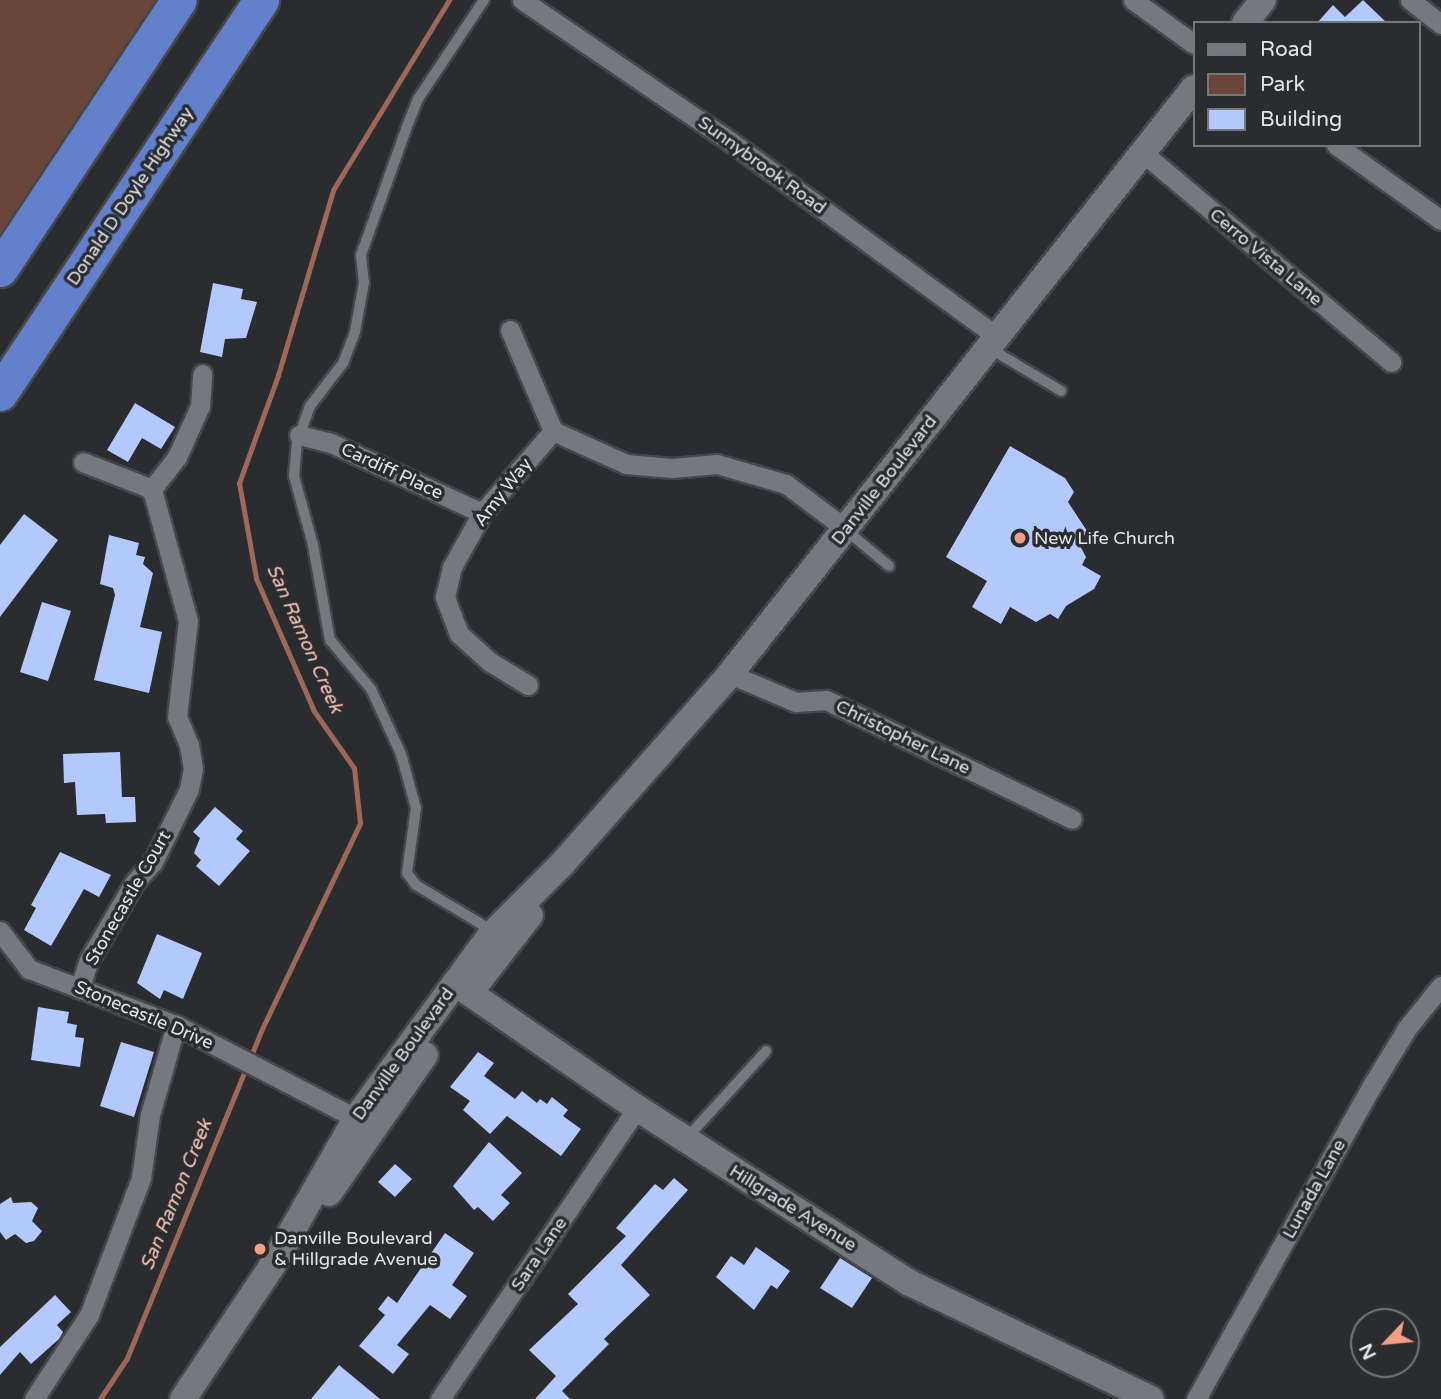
<!DOCTYPE html>
<html>
<head>
<meta charset="utf-8">
<style>
  body { margin:0 }
  #map { position:relative; width:1441px; height:1399px; overflow:hidden; background:#2b2c30; font-family:"Varela Round",sans-serif }
  div>[style] { position:absolute }
  [style*='--x'] { left:calc(var(--x)*1px); top:calc(var(--y)*1px); width:calc(var(--w)*1px); rotate:calc(var(--a)*1deg) }
  .green>* { inset:0; background:#6b4539 }
  .stream>* { height:5px; margin:-2.5px; padding:0 2.5px; transform-origin:2.5px; border-radius:2.5px; background:#9f6856 }
  .building>* { inset:0; background:#b3c9fd }
  .roads { filter:drop-shadow(2px 0 #45474a) drop-shadow(-2px 0 #45474a) drop-shadow(0 2px #45474a) drop-shadow(0 -2px #45474a) }
  .lane>* { height:10px; margin:-5px; padding:0 5px; transform-origin:5px; border-radius:5px; background:#76787d }
  .street>* { height:19px; margin:-9.5px; padding:0 9.5px; transform-origin:9.5px; border-radius:9.5px; background:#76787d }
  .secondary>* { height:26px; margin:-13px; padding:0 13px; transform-origin:13px; border-radius:13px; background:#76787d }
  .highway>* { height:35px; margin:-17.5px; padding:0 17.5px; transform-origin:17.5px; border-radius:17.5px; background:#6280cb }
  .dots>* { width:19px; height:19px; translate:-50% -50%; box-sizing:border-box; border:4px solid #2b2c30; border-radius:50% }
  span { translate:-50% -50%; white-space:nowrap; text-align:center; line-height:1.15; -webkit-text-stroke:7px #2b2c30; paint-order:stroke }
  .street-label { font-size:18px; color:#e3e4e7 }
  .poi-label { font-size:18px; color:#e3e4e7 }
  .left { translate:0 -50%; text-align:left }
  .water-label { font-size:19px; color:#fbc7b6; font-style:italic }
  .legend { position:absolute; left:1193px; top:21px; width:228px; height:126px; box-sizing:border-box; background:#2b2c30; border:2px solid #757679; margin:0; padding:9px 12px; list-style:none; font-size:21px; color:#e3e4e7 }
  .legend li { display:flex; align-items:center; gap:14px; height:35px }
  .legend b { width:35px; border:2px solid #757679 }
  .north { position:absolute; left:1350px; top:1308px; width:70px; height:70px; box-sizing:border-box; background:#2b2c30; border:2px solid #757679; border-radius:50%; rotate:244deg; font-size:19px; font-weight:700; line-height:28px; text-align:center; color:#e3e4e7 }
  .north::after { content:''; display:block; margin:auto; width:24px; height:32px; background:#f39f84; clip-path:polygon(50% 0,100% 100%,50% 72%,0 100%) }
</style>
</head>
<body>
<div id="map">
  <div class="green">
    <i style="clip-path:polygon(0 0,179px 0,0 270px)"></i>
  </div>
  <div class="stream">
    <i style="--x:100;--y:1399;--w:49;--a:-56.6"></i>
    <i style="--x:127;--y:1358;--w:353;--a:-67.7"></i>
    <i style="--x:261;--y:1031;--w:230;--a:-64.5"></i>
    <i style="--x:360;--y:823;--w:55;--a:-96.2"></i>
    <i style="--x:354;--y:768;--w:70;--a:-125.1"></i>
    <i style="--x:314;--y:711;--w:145;--a:-113.6"></i>
    <i style="--x:256;--y:578;--w:97;--a:-100.1"></i>
    <i style="--x:239;--y:483;--w:115;--a:-70.1"></i>
    <i style="--x:278;--y:375;--w:193;--a:-73.4"></i>
    <i style="--x:333;--y:190;--w:223;--a:-58.6"></i>
  </div>
  <div class="building">
    <i style="clip-path:polygon(1363px 0,1387px 23px,1317px 23px,1333px 5px,1345px 17px)"></i>
    <i style="clip-path:polygon(213px 283px,243px 289px,241px 299px,257px 302px,246px 338px,225px 339px,222px 357px,200px 352px)"></i>
    <i style="clip-path:polygon(135px 403px,175px 427px,161px 449px,142px 438px,128px 462px,107px 450px)"></i>
    <i style="clip-path:polygon(1010px 446px,1065px 478px,1074px 492px,1068px 502px,1087px 531px,1079px 544px,1086px 557px,1082px 565px,1101px 576px,1094px 589px,1066px 606px,1058px 619px,1050px 614px,1036px 622px,1010px 607px,1001px 624px,972px 607px,987px 581px,946px 557px)"></i>
    <i style="clip-path:polygon(24px 514px,58px 540px,0 617px,0 545px)"></i>
    <i style="clip-path:polygon(109px 535px,139px 543px,136px 555px,145px 557px,143px 564px,153px 573px,140px 627px,162px 632px,149px 693px,94px 680px,115px 595px,113px 588px,100px 584px)"></i>
    <i style="clip-path:polygon(42px 602px,71px 611px,48px 681px,20px 672px)"></i>
    <i style="clip-path:polygon(120px 752px,122px 797px,135px 797px,136px 822px,106px 823px,105px 814px,77px 815px,75px 782px,64px 783px,63px 754px)"></i>
    <i style="clip-path:polygon(215px 807px,243px 831px,236px 839px,250px 851px,219px 886px,196px 866px,201px 860px,194px 853px,200px 838px,193px 832px)"></i>
    <i style="clip-path:polygon(60px 852px,111px 875px,99px 897px,84px 889px,51px 946px,24px 930px,36px 908px,31px 905px)"></i>
    <i style="clip-path:polygon(157px 934px,202px 953px,183px 999px,164px 990px,160px 999px,137px 983px)"></i>
    <i style="clip-path:polygon(38px 1007px,69px 1012px,67px 1023px,77px 1025px,75px 1037px,84px 1038px,80px 1067px,31px 1060px)"></i>
    <i style="clip-path:polygon(121px 1042px,154px 1052px,134px 1117px,100px 1106px)"></i>
    <i style="clip-path:polygon(478px 1052px,494px 1063px,484px 1076px,515px 1099px,522px 1091px,537px 1103px,540px 1099px,547px 1104px,552px 1097px,568px 1110px,563px 1116px,581px 1129px,561px 1156px,507px 1116px,490px 1134px,463px 1110px,470px 1101px,450px 1087px)"></i>
    <i style="clip-path:polygon(489px 1142px,522px 1173px,501px 1195px,510px 1203px,493px 1221px,478px 1207px,474px 1210px,453px 1186px)"></i>
    <i style="clip-path:polygon(395px 1164px,412px 1179px,395px 1197px,378px 1182px)"></i>
    <i style="clip-path:polygon(674px 1178px,688px 1190px,621px 1265px,650px 1295px,604px 1339px,609px 1344px,562px 1391px,570px 1399px,535px 1399px,556px 1376px,529px 1350px,578px 1304px,568px 1294px,626px 1236px,616px 1228px,655px 1184px,663px 1190px)"></i>
    <i style="clip-path:polygon(11px 1197px,13px 1203px,31px 1202px,38px 1208px,32px 1221px,42px 1231px,34px 1241px,26px 1243px,15px 1234px,6px 1240px,0 1232px,0 1204px)"></i>
    <i style="clip-path:polygon(445px 1233px,474px 1253px,452px 1285px,467px 1296px,450px 1319px,430px 1305px,397px 1345px,409px 1354px,393px 1374px,359px 1346px,385px 1315px,378px 1309px,388px 1296px,397px 1303px)"></i>
    <i style="clip-path:polygon(756px 1247px,790px 1271px,777px 1289px,771px 1285px,754px 1310px,716px 1277px,731px 1256px,744px 1265px)"></i>
    <i style="clip-path:polygon(840px 1258px,872px 1278px,852px 1308px,820px 1288px)"></i>
    <i style="clip-path:polygon(55px 1295px,71px 1312px,57px 1325px,63px 1332px,59px 1339px,31px 1364px,20px 1352px,0 1375px,0 1347px)"></i>
    <i style="clip-path:polygon(339px 1365px,380px 1399px,311px 1399px)"></i>
  </div>
  <div class="roads">
    <div class="lane">
      <i style="--x:484;--y:0;--w:119;--a:123.7"></i>
      <i style="--x:418;--y:99;--w:24;--a:112"></i>
      <i style="--x:409;--y:121;--w:142;--a:109.7"></i>
      <i style="--x:361;--y:255;--w:27;--a:84"></i>
      <i style="--x:364;--y:282;--w:51;--a:100.2"></i>
      <i style="--x:355;--y:332;--w:33;--a:111"></i>
      <i style="--x:343;--y:363;--w:54;--a:127.5"></i>
      <i style="--x:310;--y:406;--w:38;--a:110"></i>
      <i style="--x:297;--y:442;--w:34;--a:95"></i>
      <i style="--x:294;--y:476;--w:72;--a:74.6"></i>
      <i style="--x:313;--y:545;--w:97;--a:79.9"></i>
      <i style="--x:330;--y:640;--w:64;--a:50.1"></i>
      <i style="--x:371;--y:689;--w:72;--a:65.2"></i>
      <i style="--x:401;--y:754;--w:56;--a:74.5"></i>
      <i style="--x:416;--y:808;--w:66;--a:97.9"></i>
      <i style="--x:407;--y:873;--w:15;--a:53"></i>
      <i style="--x:416;--y:885;--w:90;--a:30.9"></i>
      <i style="--x:989;--y:348;--w:84;--a:30.8"></i>
      <i style="--x:846;--y:530;--w:56;--a:39.9"></i>
      <i style="--x:686;--y:1139;--w:119;--a:-47.7"></i>
    </div>
    <div class="street">
      <i style="--x:522;--y:0;--w:253;--a:34.2"></i>
      <i style="--x:731;--y:142;--w:330;--a:36.2"></i>
      <i style="--x:1133;--y:0;--w:75;--a:35.8"></i>
      <i style="--x:1410;--y:0;--w:39;--a:38"></i>
      <i style="--x:1336;--y:145;--w:129;--a:35.5"></i>
      <i style="--x:1142;--y:152;--w:326;--a:40.1"></i>
      <i style="--x:510;--y:330;--w:110;--a:66.9"></i>
      <i style="--x:553;--y:431;--w:80;--a:24.3"></i>
      <i style="--x:626;--y:464;--w:46;--a:5"></i>
      <i style="--x:672;--y:468;--w:45;--a:-5.1"></i>
      <i style="--x:717;--y:464;--w:72;--a:16.2"></i>
      <i style="--x:786;--y:484;--w:75;--a:36.9"></i>
      <i style="--x:299;--y:435;--w:33;--a:14"></i>
      <i style="--x:331;--y:443;--w:166;--a:24.9"></i>
      <i style="--x:83;--y:462;--w:74;--a:21.4"></i>
      <i style="--x:730;--y:674;--w:72;--a:23"></i>
      <i style="--x:796;--y:702;--w:30;--a:-4"></i>
      <i style="--x:826;--y:700;--w:273;--a:25.8"></i>
      <i style="--x:528;--y:685;--w:44;--a:-148.8"></i>
      <i style="--x:490;--y:662;--w:42;--a:-137.9"></i>
      <i style="--x:459;--y:634;--w:40;--a:-111"></i>
      <i style="--x:445;--y:597;--w:31;--a:-77"></i>
      <i style="--x:452;--y:567;--w:62;--a:-60.9"></i>
      <i style="--x:482;--y:513;--w:108;--a:-49.1"></i>
      <i style="--x:0;--y:931;--w:48;--a:52.7"></i>
      <i style="--x:29;--y:969;--w:157;--a:20.9"></i>
      <i style="--x:176;--y:1025;--w:215;--a:27.4"></i>
      <i style="--x:80;--y:987;--w:28;--a:-72"></i>
      <i style="--x:89;--y:960;--w:89;--a:-59.7"></i>
      <i style="--x:134;--y:883;--w:28;--a:-48"></i>
      <i style="--x:153;--y:862;--w:81;--a:-63.7"></i>
      <i style="--x:189;--y:789;--w:20;--a:-79"></i>
      <i style="--x:193;--y:769;--w:24;--a:-99"></i>
      <i style="--x:189;--y:745;--w:30;--a:-113"></i>
      <i style="--x:177;--y:717;--w:97;--a:-83.5"></i>
      <i style="--x:188;--y:621;--w:137;--a:-105.3"></i>
      <i style="--x:152;--y:489;--w:41;--a:-52"></i>
      <i style="--x:177;--y:457;--w:56;--a:-65.7"></i>
      <i style="--x:200;--y:406;--w:32;--a:-86"></i>
      <i style="--x:34;--y:1399;--w:100;--a:-56.8"></i>
      <i style="--x:89;--y:1315;--w:147;--a:-69.2"></i>
      <i style="--x:141;--y:1178;--w:64;--a:-81.9"></i>
      <i style="--x:150;--y:1115;--w:94;--a:-73.9"></i>
      <i style="--x:440;--y:1399;--w:351;--a:-55.9"></i>
      <i style="--x:1196;--y:1399;--w:361;--a:-60.7"></i>
      <i style="--x:1373;--y:1084;--w:66;--a:-58.7"></i>
      <i style="--x:1407;--y:1028;--w:54;--a:-51"></i>
    </div>
    <div class="secondary">
      <i style="--x:1245;--y:23;--w:29;--a:-52"></i>
      <i style="--x:455;--y:983;--w:221;--a:34.5"></i>
      <i style="--x:637;--y:1108;--w:324;--a:32.7"></i>
      <i style="--x:910;--y:1283;--w:267;--a:25.7"></i>
      <i style="--x:474;--y:987;--w:91;--a:-52.1"></i>
      <i style="--x:329;--y:1193;--w:168;--a:-55.2"></i>
      <i style="--x:183;--y:1399;--w:160;--a:-56.2"></i>
      <i style="--x:272;--y:1266;--w:172;--a:-60.3"></i>
      <i style="--x:357;--y:1117;--w:225;--a:-53.7"></i>
      <i style="--x:490;--y:936;--w:103;--a:-45"></i>
      <i style="--x:563;--y:863;--w:252;--a:-48.5"></i>
      <i style="--x:730;--y:674;--w:747;--a:-51.63"></i>
    </div>
    <div class="highway">
      <i style="--x:0;--y:269;--w:323;--a:-56.4"></i>
      <i style="--x:0;--y:393;--w:472;--a:-56.4"></i>
    </div>
  </div>
  <div class="dots">
    <i style="left:1020px;top:538px;background:#f39f84"></i>
    <i style="left:260px;top:1249px;background:#f39f84"></i>
  </div>
  <div class="street-label">
    <span style="left:762px;top:165px;rotate:36deg">Sunnybrook Road</span>
    <span style="left:130px;top:196px;rotate:-56deg">Donald D Doyle Highway</span>
    <span style="left:1266px;top:257px;rotate:40deg">Cerro Vista Lane</span>
    <span style="left:392px;top:471px;rotate:25deg">Cardiff Place</span>
    <span style="left:884px;top:480px;rotate:-52deg">Danville Boulevard</span>
    <span style="left:503px;top:492px;rotate:-52deg">Amy Way</span>
    <span style="left:903px;top:737px;rotate:26deg">Christopher Lane</span>
    <span style="left:128px;top:898px;rotate:-60deg">Stonecastle Court</span>
    <span style="left:144px;top:1015px;rotate:23deg">Stonecastle Drive</span>
    <span style="left:403px;top:1054px;rotate:-54deg">Danville Boulevard</span>
    <span style="left:1314px;top:1189px;rotate:-61deg">Lunada Lane</span>
    <span style="left:793px;top:1208px;rotate:32deg">Hillgrade Avenue</span>
    <span style="left:539px;top:1254px;rotate:-56deg">Sara Lane</span>
  </div>
  <div class="poi-label">
    <span class="left" style="left:1034px;top:538px">New Life Church</span>
    <span class="left" style="left:274px;top:1249px">Danville Boulevard<br>&amp; Hillgrade Avenue</span>
  </div>
  <div class="water-label">
    <span style="left:304px;top:639px;rotate:66deg">San Ramon Creek</span>
    <span style="left:177px;top:1195px;rotate:-68deg">San Ramon Creek</span>
  </div>
  <ul class="legend">
  <li><b style="height:9px;background:#76787d"></b>Road</li>
  <li><b style="height:19px;background:#6b4539"></b>Park</li>
  <li><b style="height:19px;background:#b3c9fd"></b>Building</li>
  </ul>
  <div class="north">N</div>
</div>
</body>
</html>
